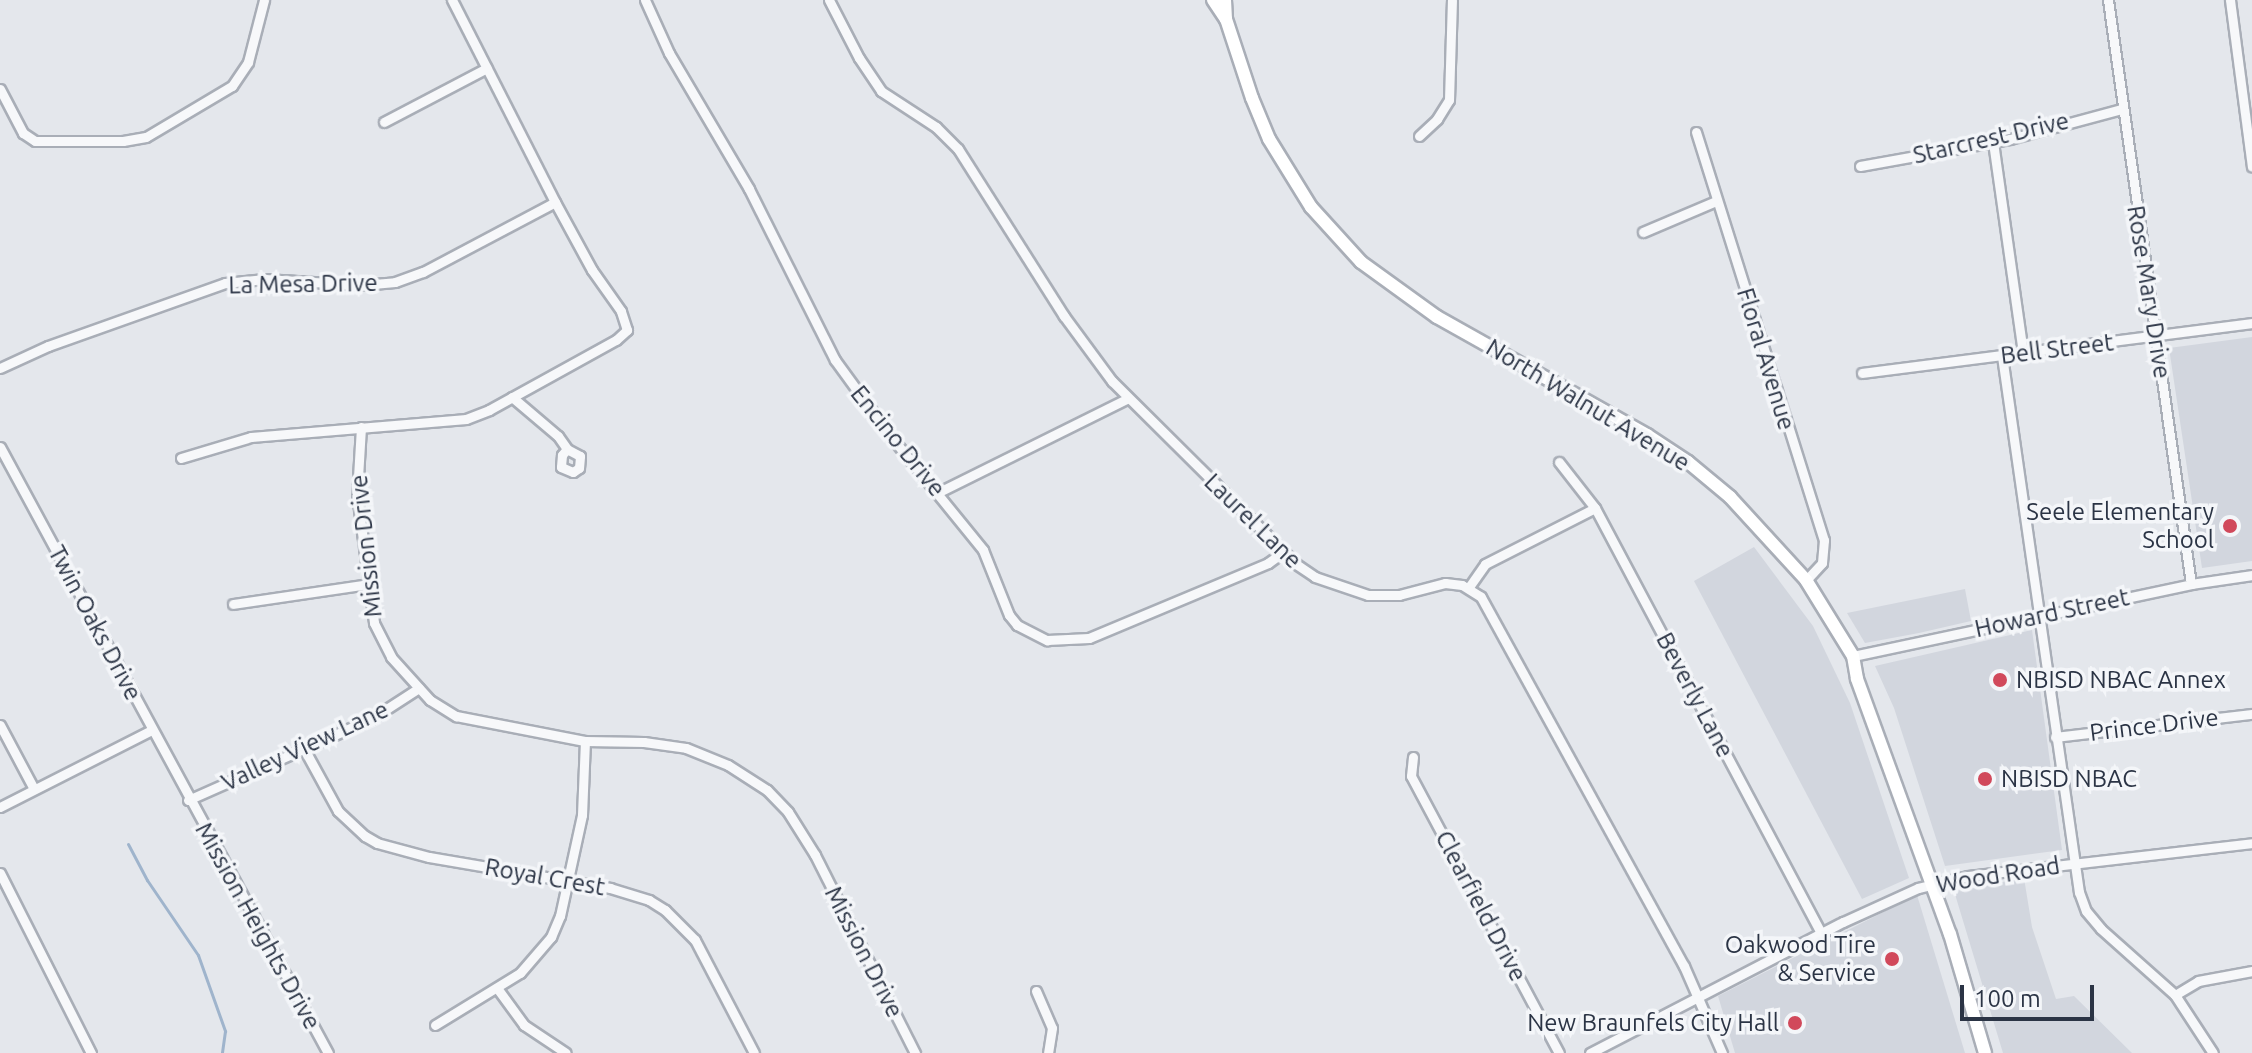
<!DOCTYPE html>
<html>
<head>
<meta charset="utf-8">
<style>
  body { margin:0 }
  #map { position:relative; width:2252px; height:1053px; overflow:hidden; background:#e4e7ec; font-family:Ubuntu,sans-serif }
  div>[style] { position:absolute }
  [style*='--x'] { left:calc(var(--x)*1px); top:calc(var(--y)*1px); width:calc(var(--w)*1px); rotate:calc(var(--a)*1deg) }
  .built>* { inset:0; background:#d2d6de }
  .stream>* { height:3px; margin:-1.5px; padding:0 1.5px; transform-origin:1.5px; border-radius:1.5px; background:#9fb4cc }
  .roads { filter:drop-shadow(2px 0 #a9aeb7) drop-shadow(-2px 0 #a9aeb7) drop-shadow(0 2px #a9aeb7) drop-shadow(0 -2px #a9aeb7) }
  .minor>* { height:9px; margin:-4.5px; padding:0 4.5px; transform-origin:4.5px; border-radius:4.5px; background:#f7f8fa }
  .secondary>* { height:12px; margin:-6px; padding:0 6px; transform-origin:6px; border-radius:6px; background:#fff }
  .dots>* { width:22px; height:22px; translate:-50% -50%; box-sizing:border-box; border:4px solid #f4f6f9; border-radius:50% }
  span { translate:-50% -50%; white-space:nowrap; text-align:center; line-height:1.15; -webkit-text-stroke:7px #f4f6f9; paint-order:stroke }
  .street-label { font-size:24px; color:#2b3445 }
  .poi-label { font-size:24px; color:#2b3445 }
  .right { translate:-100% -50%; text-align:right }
  .left { translate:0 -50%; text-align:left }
  .scale { position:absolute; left:1960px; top:985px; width:134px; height:36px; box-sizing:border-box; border:4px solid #2b3445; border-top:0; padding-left:10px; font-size:24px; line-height:28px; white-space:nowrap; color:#2b3445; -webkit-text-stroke:6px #f4f6f9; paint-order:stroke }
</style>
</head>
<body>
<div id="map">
  <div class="built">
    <i style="clip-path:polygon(2252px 337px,2252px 561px,2202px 568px,2169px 348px)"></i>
    <i style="clip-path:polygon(1754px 547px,1813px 626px,1850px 703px,1909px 878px,1862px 899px,1694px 581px)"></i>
    <i style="clip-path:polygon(1965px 589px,1971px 621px,1919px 633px,1865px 643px,1847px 613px)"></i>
    <i style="clip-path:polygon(2032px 630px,2062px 850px,1945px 866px,1894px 708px,1875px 666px)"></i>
    <i style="clip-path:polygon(2024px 878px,2032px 927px,2056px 999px,2074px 996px,2132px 1053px,2003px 1053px,1954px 891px)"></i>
    <i style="clip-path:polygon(1917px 895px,1965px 1053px,1735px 1053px,1718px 996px)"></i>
  </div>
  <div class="stream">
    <i style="--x:128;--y:844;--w:41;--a:62.2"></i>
    <i style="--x:147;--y:880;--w:91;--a:55.8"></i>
    <i style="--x:198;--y:955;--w:81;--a:70.4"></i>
    <i style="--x:225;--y:1031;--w:22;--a:98"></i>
  </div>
  <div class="roads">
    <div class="minor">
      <i style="--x:645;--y:0;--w:58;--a:65.6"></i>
      <i style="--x:669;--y:53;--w:158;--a:59.5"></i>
      <i style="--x:749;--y:189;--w:191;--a:63.3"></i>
      <i style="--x:835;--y:360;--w:90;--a:54"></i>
      <i style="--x:888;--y:433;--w:151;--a:50.9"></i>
      <i style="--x:983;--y:550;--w:70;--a:68.2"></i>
      <i style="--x:1009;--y:615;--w:13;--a:51"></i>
      <i style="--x:1017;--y:625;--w:34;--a:27"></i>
      <i style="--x:1047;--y:640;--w:42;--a:-2.7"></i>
      <i style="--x:1089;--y:638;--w:194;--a:-22.7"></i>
      <i style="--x:1268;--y:563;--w:19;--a:-36"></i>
      <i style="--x:829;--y:0;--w:65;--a:62.7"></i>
      <i style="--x:859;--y:58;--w:40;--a:56"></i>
      <i style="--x:881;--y:91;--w:66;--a:33.2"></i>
      <i style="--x:936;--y:127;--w:31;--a:45"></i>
      <i style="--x:958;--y:149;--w:198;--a:57.6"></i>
      <i style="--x:1064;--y:316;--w:81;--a:53.6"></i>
      <i style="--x:1112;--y:381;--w:260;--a:44.8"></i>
      <i style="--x:1296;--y:564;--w:23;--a:34"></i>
      <i style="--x:1315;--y:577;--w:56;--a:18.8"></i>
      <i style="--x:1368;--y:595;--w:31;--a:0"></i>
      <i style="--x:1399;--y:595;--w:48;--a:-14.6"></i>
      <i style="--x:1445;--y:583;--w:17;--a:7"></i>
      <i style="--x:1462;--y:585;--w:22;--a:32"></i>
      <i style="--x:1481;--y:597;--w:421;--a:61.2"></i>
      <i style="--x:1684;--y:966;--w:95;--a:66.4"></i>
      <i style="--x:2108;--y:0;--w:590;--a:81.91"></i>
      <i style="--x:2230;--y:0;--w:168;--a:82.5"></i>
      <i style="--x:0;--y:89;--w:50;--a:62.4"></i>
      <i style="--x:23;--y:133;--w:14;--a:34"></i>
      <i style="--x:35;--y:141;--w:88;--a:0"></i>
      <i style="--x:123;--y:141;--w:23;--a:-10"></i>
      <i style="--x:146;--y:137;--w:100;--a:-30.7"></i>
      <i style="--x:232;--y:86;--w:29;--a:-56"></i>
      <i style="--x:248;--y:62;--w:64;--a:-75.5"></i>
      <i style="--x:384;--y:122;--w:116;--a:-27.7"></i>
      <i style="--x:1696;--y:132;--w:428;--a:72.6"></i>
      <i style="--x:1824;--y:540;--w:23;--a:95"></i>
      <i style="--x:1822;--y:563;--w:23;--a:133"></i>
      <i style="--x:1419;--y:136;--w:25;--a:-43"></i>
      <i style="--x:1437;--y:119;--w:22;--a:-58"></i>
      <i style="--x:1449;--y:100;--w:100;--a:-88.3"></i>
      <i style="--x:1993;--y:142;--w:213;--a:81.9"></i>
      <i style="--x:1860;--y:166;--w:152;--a:-10.2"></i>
      <i style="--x:2010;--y:139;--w:115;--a:-15.1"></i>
      <i style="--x:1643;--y:232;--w:79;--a:-23"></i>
      <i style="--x:2002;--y:356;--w:542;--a:81.83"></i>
      <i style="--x:2079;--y:892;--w:20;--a:70"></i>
      <i style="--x:2086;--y:911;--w:23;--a:50"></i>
      <i style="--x:2101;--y:929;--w:99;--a:41.7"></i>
      <i style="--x:2175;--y:995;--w:69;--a:56.8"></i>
      <i style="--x:0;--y:368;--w:53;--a:-24.6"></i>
      <i style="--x:48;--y:346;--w:188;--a:-19.6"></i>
      <i style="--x:225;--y:283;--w:40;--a:-5.7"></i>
      <i style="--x:265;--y:279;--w:97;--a:3.5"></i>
      <i style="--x:362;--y:285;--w:33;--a:-5"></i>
      <i style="--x:395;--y:282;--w:30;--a:-20"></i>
      <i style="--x:423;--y:272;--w:149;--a:-27.9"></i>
      <i style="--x:1862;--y:373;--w:393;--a:-7.3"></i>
      <i style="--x:512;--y:397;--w:60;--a:40.3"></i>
      <i style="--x:558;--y:436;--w:16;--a:55"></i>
      <i style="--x:567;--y:449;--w:8;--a:130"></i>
      <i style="--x:562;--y:455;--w:12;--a:95"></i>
      <i style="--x:561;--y:467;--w:13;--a:23"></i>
      <i style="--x:573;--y:472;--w:7;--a:-34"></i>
      <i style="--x:579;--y:468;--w:12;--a:-85"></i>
      <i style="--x:580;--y:456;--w:15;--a:-152"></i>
      <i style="--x:361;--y:427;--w:68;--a:93.4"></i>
      <i style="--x:357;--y:495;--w:129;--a:82.4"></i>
      <i style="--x:374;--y:623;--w:38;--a:63"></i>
      <i style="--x:391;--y:657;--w:58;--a:47.8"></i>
      <i style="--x:430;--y:700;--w:31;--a:32"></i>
      <i style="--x:456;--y:716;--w:131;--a:11"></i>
      <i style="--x:585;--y:741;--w:59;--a:1"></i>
      <i style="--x:644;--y:742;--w:42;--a:8.1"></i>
      <i style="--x:686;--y:748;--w:45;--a:22"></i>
      <i style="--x:728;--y:765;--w:46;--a:32.7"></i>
      <i style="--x:767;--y:790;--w:30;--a:46"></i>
      <i style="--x:788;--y:812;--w:51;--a:57.9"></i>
      <i style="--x:815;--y:855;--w:222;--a:63.2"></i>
      <i style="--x:0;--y:447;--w:689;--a:61.58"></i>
      <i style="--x:181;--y:458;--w:73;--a:-16.7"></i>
      <i style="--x:251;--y:437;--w:216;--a:-4.8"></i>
      <i style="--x:466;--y:419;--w:25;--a:-21"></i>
      <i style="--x:489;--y:410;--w:145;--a:-28.9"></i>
      <i style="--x:616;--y:340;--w:15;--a:-42"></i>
      <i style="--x:627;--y:330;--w:20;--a:-108"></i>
      <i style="--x:621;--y:311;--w:50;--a:-125.3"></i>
      <i style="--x:592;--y:270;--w:77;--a:-118.6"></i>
      <i style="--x:555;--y:202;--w:227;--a:-117"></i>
      <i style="--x:1559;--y:462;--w:58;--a:52"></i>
      <i style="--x:1595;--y:508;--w:481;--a:62"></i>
      <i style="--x:939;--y:492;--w:211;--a:-26.4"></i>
      <i style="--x:1469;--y:587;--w:28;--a:-55"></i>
      <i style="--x:1485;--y:564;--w:123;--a:-27"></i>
      <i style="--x:233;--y:604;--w:137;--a:-8.4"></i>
      <i style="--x:1853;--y:656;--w:346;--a:-12"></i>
      <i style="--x:2191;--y:584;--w:62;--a:-8.4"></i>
      <i style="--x:0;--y:725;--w:72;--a:62"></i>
      <i style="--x:2055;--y:737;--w:198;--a:-6.7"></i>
      <i style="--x:303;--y:747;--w:73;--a:61.3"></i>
      <i style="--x:338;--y:811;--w:37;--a:43"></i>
      <i style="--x:365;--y:836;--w:14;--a:30"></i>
      <i style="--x:377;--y:843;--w:54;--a:15.1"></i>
      <i style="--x:429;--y:857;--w:184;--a:9.7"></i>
      <i style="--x:610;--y:888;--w:41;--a:17.1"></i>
      <i style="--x:649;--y:900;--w:19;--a:32"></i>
      <i style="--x:665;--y:910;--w:42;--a:45"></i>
      <i style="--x:695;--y:940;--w:127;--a:62.4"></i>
      <i style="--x:1413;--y:757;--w:19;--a:96"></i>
      <i style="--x:1411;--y:776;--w:314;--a:61.9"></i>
      <i style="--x:188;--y:800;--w:200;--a:-23.9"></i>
      <i style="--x:371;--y:719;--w:57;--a:-32.9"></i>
      <i style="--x:0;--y:807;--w:170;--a:-26.9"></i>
      <i style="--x:0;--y:873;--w:202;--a:63.2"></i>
      <i style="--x:497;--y:988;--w:46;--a:53.9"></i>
      <i style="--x:524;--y:1025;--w:50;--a:33.7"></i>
      <i style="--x:1036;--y:991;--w:40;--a:66.6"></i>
      <i style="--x:1052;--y:1028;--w:25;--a:99"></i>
      <i style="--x:2175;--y:995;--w:27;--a:-31"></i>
      <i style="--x:2198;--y:981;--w:55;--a:-10.5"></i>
      <i style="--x:435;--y:1025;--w:100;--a:-31.5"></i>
      <i style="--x:520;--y:973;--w:48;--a:-49.3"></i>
      <i style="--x:551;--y:937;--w:23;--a:-67"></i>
      <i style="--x:560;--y:916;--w:103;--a:-77.7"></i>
      <i style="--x:582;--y:815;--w:74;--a:-87.7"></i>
      <i style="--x:1590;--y:1053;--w:285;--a:-27.4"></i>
      <i style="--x:1843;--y:922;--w:82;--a:-24.4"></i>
      <i style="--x:1918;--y:888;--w:51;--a:-13.5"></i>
      <i style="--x:1968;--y:876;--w:286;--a:-6.6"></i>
    </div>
    <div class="secondary">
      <i style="--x:1213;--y:0;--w:23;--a:56"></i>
      <i style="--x:1225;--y:0;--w:19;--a:87"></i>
      <i style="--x:1226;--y:19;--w:83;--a:71.8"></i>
      <i style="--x:1252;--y:98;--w:44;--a:67.5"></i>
      <i style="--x:1269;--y:139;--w:80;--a:58.3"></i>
      <i style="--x:1311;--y:207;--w:74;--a:47.7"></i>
      <i style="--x:1361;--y:262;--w:94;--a:35.9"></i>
      <i style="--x:1437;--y:317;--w:241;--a:29.3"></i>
      <i style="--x:1647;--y:435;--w:49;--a:33.4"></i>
      <i style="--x:1688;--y:462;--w:55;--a:39.8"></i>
      <i style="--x:1730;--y:497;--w:113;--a:47.5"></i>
      <i style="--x:1806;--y:580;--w:89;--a:58.3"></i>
      <i style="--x:1853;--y:656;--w:23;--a:80"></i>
      <i style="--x:1857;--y:679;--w:271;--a:70"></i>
      <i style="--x:1950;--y:934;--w:124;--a:73.6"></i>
    </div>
  </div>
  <div class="dots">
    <i style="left:2230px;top:526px;background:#d1495b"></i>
    <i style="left:2000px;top:680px;background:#d1495b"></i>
    <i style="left:1985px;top:779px;background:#d1495b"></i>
    <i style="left:1892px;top:959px;background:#d1495b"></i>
    <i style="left:1795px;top:1023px;background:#d1495b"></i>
  </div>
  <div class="street-label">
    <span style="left:1991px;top:138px;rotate:-13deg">Starcrest Drive</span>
    <span style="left:303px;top:284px;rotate:-1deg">La Mesa Drive</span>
    <span style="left:2149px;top:292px;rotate:81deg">Rose Mary Drive</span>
    <span style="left:2057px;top:349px;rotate:-7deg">Bell Street</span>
    <span style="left:1766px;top:359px;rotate:73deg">Floral Avenue</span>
    <span style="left:1588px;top:405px;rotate:31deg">North Walnut Avenue</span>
    <span style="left:898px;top:441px;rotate:51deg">Encino Drive</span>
    <span style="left:1253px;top:521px;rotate:44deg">Laurel Lane</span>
    <span style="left:366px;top:546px;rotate:-96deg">Mission Drive</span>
    <span style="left:2052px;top:613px;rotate:-12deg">Howard Street</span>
    <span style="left:95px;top:623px;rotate:62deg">Twin Oaks Drive</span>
    <span style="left:1695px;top:695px;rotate:62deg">Beverly Lane</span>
    <span style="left:2154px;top:725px;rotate:-7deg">Prince Drive</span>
    <span style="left:305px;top:746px;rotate:-25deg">Valley View Lane</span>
    <span style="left:1998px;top:875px;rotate:-9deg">Wood Road</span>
    <span style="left:545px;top:877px;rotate:10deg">Royal Crest</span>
    <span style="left:1481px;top:906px;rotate:62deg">Clearfield Drive</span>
    <span style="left:258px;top:926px;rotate:61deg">Mission Heights Drive</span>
    <span style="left:864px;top:952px;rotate:63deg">Mission Drive</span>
  </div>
  <div class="poi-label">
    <span class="right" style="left:2214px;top:526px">Seele Elementary<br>School</span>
    <span class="left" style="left:2016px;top:680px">NBISD NBAC Annex</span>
    <span class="left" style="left:2001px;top:779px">NBISD NBAC</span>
    <span class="right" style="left:1876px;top:959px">Oakwood Tire<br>&amp; Service</span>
    <span class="right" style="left:1779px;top:1023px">New Braunfels City Hall</span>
  </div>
  <div class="scale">100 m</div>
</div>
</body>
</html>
